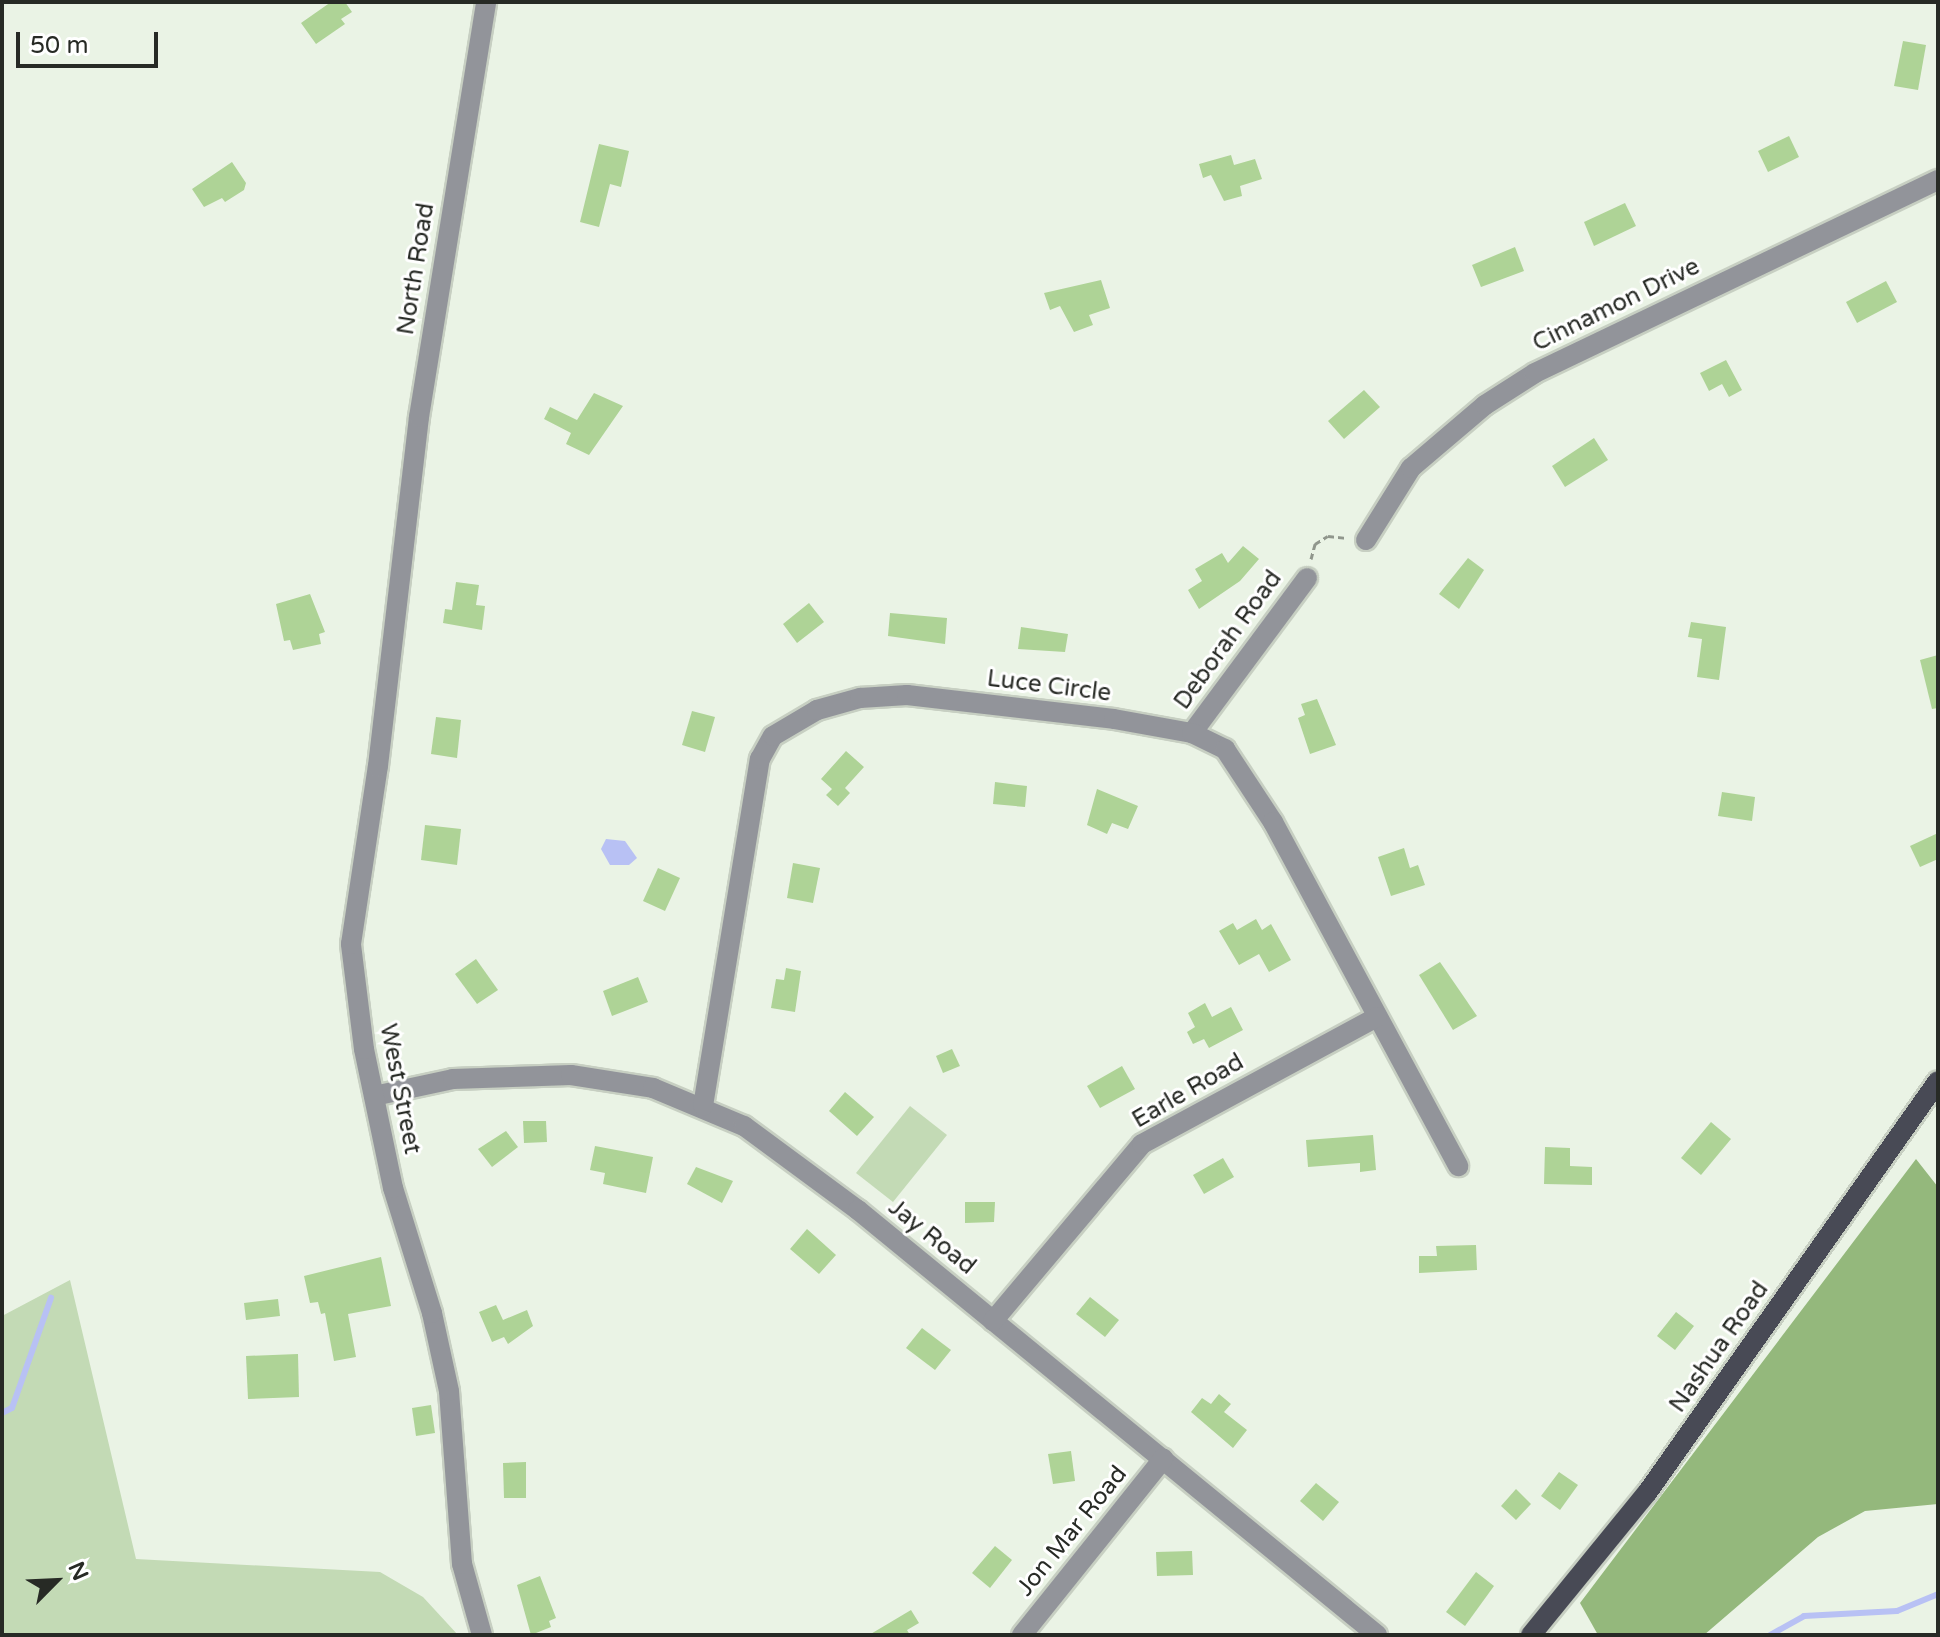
<!DOCTYPE html>
<html>
<head>
<meta charset="utf-8">
<style>
  body { margin:0 }
  #map { position:relative; width:1940px; height:1637px; overflow:hidden; background:#eaf3e5; font-family:"Varela Round",sans-serif }
  div>[style] { position:absolute }
  [style*='--x'] { left:calc(var(--x)*1px); top:calc(var(--y)*1px); width:calc(var(--w)*1px); rotate:calc(var(--a)*1deg) }
  .green>* { inset:0; background:#c3dab5 }
  .forest>* { inset:0; background:#94b87c }
  .water>* { inset:0; background:#b8c1f4 }
  .stream>* { height:6px; margin:-3px; padding:0 3px; transform-origin:3px; border-radius:3px; background:#b8c1f4 }
  .building>* { inset:0; background:#aed396 }
  .path>* { height:3px; margin-top:-1.5px; transform-origin:0; background:repeating-linear-gradient(90deg,#90968c 0 6px,transparent 0 10px) }
  .roads { filter:drop-shadow(2px 0 #c7cfc2) drop-shadow(-2px 0 #c7cfc2) drop-shadow(0 2px #c7cfc2) drop-shadow(0 -2px #c7cfc2) }
  .minor>* { height:20px; margin:-10px; padding:0 10px; transform-origin:10px; border-radius:10px; background:#92949a }
  .major>* { height:20px; margin:-10px; padding:0 10px; transform-origin:10px; border-radius:10px; background:#484a55 }
  span { translate:-50% -50%; white-space:nowrap; text-align:center; line-height:1.15; -webkit-text-stroke:6px #fff; paint-order:stroke }
  .street-label { font-size:24px; color:#272a25 }
  .frame { position:absolute; inset:0; border:4px solid #272a25; pointer-events:none }
  .north { position:absolute; left:16px; top:1541px; width:80px; height:80px; -webkit-text-stroke:6px #fff; paint-order:stroke; rotate:66deg; font-size:22px; font-weight:700; line-height:32px; text-align:center; color:#272a25 }
  .north::after { content:''; display:block; margin:auto; width:28px; height:36px; background:#272a25; clip-path:polygon(50% 0,100% 100%,50% 72%,0 100%) }
  .scale { position:absolute; left:16px; top:32px; width:142px; height:36px; box-sizing:border-box; border:4px solid #272a25; border-top:0; padding-left:10px; font-size:24px; line-height:28px; white-space:nowrap; color:#272a25; -webkit-text-stroke:6px #fff; paint-order:stroke }
</style>
</head>
<body>
<div id="map">
  <div class="green">
    <i style="clip-path:polygon(910px 1106px,947px 1135px,893px 1202px,856px 1173px)"></i>
    <i style="clip-path:polygon(70px 1280px,136px 1559px,380px 1572px,423px 1597px,458px 1635px,2px 1635px,2px 1316px)"></i>
  </div>
  <div class="forest">
    <i style="clip-path:polygon(1916px 1159px,1938px 1187px,1938px 1504px,1865px 1511px,1818px 1537px,1704px 1635px,1598px 1635px,1580px 1603px)"></i>
  </div>
  <div class="water">
    <i style="clip-path:polygon(606px 839px,625px 841px,637px 858px,629px 865px,610px 865px,601px 849px)"></i>
  </div>
  <div class="stream">
    <i style="--x:2;--y:1413;--w:11;--a:-27"></i>
    <i style="--x:12;--y:1408;--w:117;--a:-70.5"></i>
    <i style="--x:1770;--y:1635;--w:39;--a:-29"></i>
    <i style="--x:1804;--y:1616;--w:93;--a:-3.1"></i>
    <i style="--x:1897;--y:1611;--w:44;--a:-22.5"></i>
  </div>
  <div class="building">
    <i style="clip-path:polygon(331px 2px,345px 2px,352px 12px,341px 19px,345px 24px,316px 44px,301px 23px)"></i>
    <i style="clip-path:polygon(1903px 41px,1926px 45px,1918px 90px,1894px 86px)"></i>
    <i style="clip-path:polygon(1789px 136px,1799px 157px,1768px 172px,1758px 151px)"></i>
    <i style="clip-path:polygon(599px 144px,629px 151px,621px 187px,610px 184px,599px 227px,580px 222px)"></i>
    <i style="clip-path:polygon(1231px 155px,1234px 165px,1255px 159px,1262px 179px,1240px 186px,1242px 196px,1224px 201px,1211px 175px,1203px 178px,1199px 164px)"></i>
    <i style="clip-path:polygon(232px 162px,246px 183px,244px 190px,225px 202px,222px 198px,204px 207px,192px 189px)"></i>
    <i style="clip-path:polygon(1625px 203px,1636px 226px,1594px 246px,1584px 222px)"></i>
    <i style="clip-path:polygon(1515px 247px,1524px 271px,1481px 287px,1472px 265px)"></i>
    <i style="clip-path:polygon(1101px 280px,1110px 308px,1089px 315px,1093px 325px,1074px 332px,1060px 306px,1050px 310px,1044px 293px)"></i>
    <i style="clip-path:polygon(1886px 281px,1897px 302px,1857px 323px,1846px 302px)"></i>
    <i style="clip-path:polygon(1726px 360px,1742px 390px,1729px 397px,1722px 384px,1709px 391px,1700px 373px)"></i>
    <i style="clip-path:polygon(1364px 390px,1380px 407px,1344px 439px,1328px 421px)"></i>
    <i style="clip-path:polygon(594px 393px,623px 406px,589px 455px,566px 444px,571px 433px,544px 419px,550px 407px,577px 420px)"></i>
    <i style="clip-path:polygon(1594px 438px,1608px 460px,1565px 487px,1552px 466px)"></i>
    <i style="clip-path:polygon(1243px 546px,1259px 559px,1240px 581px,1199px 609px,1188px 590px,1202px 581px,1195px 569px,1222px 553px,1228px 563px)"></i>
    <i style="clip-path:polygon(1468px 558px,1484px 570px,1459px 609px,1439px 594px)"></i>
    <i style="clip-path:polygon(456px 582px,479px 585px,476px 605px,485px 606px,482px 630px,443px 623px,445px 609px,452px 610px)"></i>
    <i style="clip-path:polygon(310px 594px,325px 632px,319px 634px,321px 644px,293px 650px,290px 640px,284px 641px,276px 604px)"></i>
    <i style="clip-path:polygon(809px 603px,824px 622px,797px 643px,783px 624px)"></i>
    <i style="clip-path:polygon(890px 613px,947px 618px,945px 644px,888px 636px)"></i>
    <i style="clip-path:polygon(1691px 622px,1726px 627px,1719px 680px,1697px 677px,1702px 639px,1688px 637px)"></i>
    <i style="clip-path:polygon(1021px 627px,1068px 634px,1065px 652px,1018px 649px)"></i>
    <i style="clip-path:polygon(1938px 655px,1938px 708px,1932px 709px,1920px 660px)"></i>
    <i style="clip-path:polygon(1317px 699px,1336px 745px,1310px 754px,1298px 718px,1305px 715px,1301px 704px)"></i>
    <i style="clip-path:polygon(692px 711px,715px 717px,705px 752px,682px 745px)"></i>
    <i style="clip-path:polygon(436px 717px,461px 720px,457px 758px,431px 754px)"></i>
    <i style="clip-path:polygon(846px 751px,864px 767px,845px 788px,850px 793px,838px 806px,826px 795px,832px 789px,821px 779px)"></i>
    <i style="clip-path:polygon(995px 782px,1027px 786px,1025px 807px,993px 804px)"></i>
    <i style="clip-path:polygon(1097px 789px,1138px 806px,1128px 829px,1112px 823px,1107px 834px,1087px 825px)"></i>
    <i style="clip-path:polygon(1722px 792px,1755px 797px,1752px 821px,1718px 816px)"></i>
    <i style="clip-path:polygon(425px 825px,461px 829px,457px 865px,421px 860px)"></i>
    <i style="clip-path:polygon(1938px 833px,1938px 859px,1920px 867px,1910px 846px)"></i>
    <i style="clip-path:polygon(1404px 848px,1410px 868px,1418px 865px,1425px 885px,1391px 896px,1378px 857px)"></i>
    <i style="clip-path:polygon(793px 863px,820px 868px,813px 903px,787px 898px)"></i>
    <i style="clip-path:polygon(658px 868px,680px 878px,665px 911px,643px 901px)"></i>
    <i style="clip-path:polygon(1256px 919px,1262px 930px,1271px 924px,1291px 960px,1269px 972px,1259px 954px,1239px 965px,1219px 931px,1233px 923px,1237px 930px)"></i>
    <i style="clip-path:polygon(476px 959px,498px 990px,477px 1004px,455px 974px)"></i>
    <i style="clip-path:polygon(1440px 962px,1477px 1016px,1453px 1030px,1419px 975px)"></i>
    <i style="clip-path:polygon(786px 968px,801px 971px,795px 1012px,771px 1008px,776px 979px,784px 980px)"></i>
    <i style="clip-path:polygon(638px 977px,648px 1002px,612px 1016px,603px 991px)"></i>
    <i style="clip-path:polygon(1205px 1003px,1212px 1017px,1231px 1007px,1243px 1030px,1209px 1048px,1204px 1039px,1193px 1044px,1187px 1032px,1195px 1027px,1188px 1013px)"></i>
    <i style="clip-path:polygon(952px 1049px,960px 1066px,943px 1073px,936px 1056px)"></i>
    <i style="clip-path:polygon(1122px 1066px,1135px 1089px,1100px 1108px,1087px 1086px)"></i>
    <i style="clip-path:polygon(845px 1092px,874px 1117px,857px 1136px,829px 1111px)"></i>
    <i style="clip-path:polygon(523px 1121px,546px 1121px,547px 1142px,524px 1143px)"></i>
    <i style="clip-path:polygon(1711px 1122px,1731px 1139px,1701px 1175px,1681px 1158px)"></i>
    <i style="clip-path:polygon(506px 1131px,518px 1147px,492px 1167px,478px 1149px)"></i>
    <i style="clip-path:polygon(1373px 1135px,1376px 1170px,1360px 1172px,1360px 1163px,1308px 1167px,1306px 1140px)"></i>
    <i style="clip-path:polygon(595px 1146px,653px 1157px,646px 1193px,603px 1184px,605px 1173px,590px 1170px)"></i>
    <i style="clip-path:polygon(1545px 1147px,1570px 1148px,1570px 1166px,1592px 1167px,1592px 1185px,1544px 1184px)"></i>
    <i style="clip-path:polygon(1223px 1158px,1234px 1177px,1204px 1194px,1193px 1175px)"></i>
    <i style="clip-path:polygon(696px 1167px,733px 1181px,722px 1203px,687px 1184px)"></i>
    <i style="clip-path:polygon(965px 1202px,995px 1202px,994px 1222px,965px 1223px)"></i>
    <i style="clip-path:polygon(807px 1229px,836px 1255px,819px 1274px,790px 1249px)"></i>
    <i style="clip-path:polygon(1476px 1245px,1477px 1270px,1419px 1273px,1419px 1256px,1437px 1256px,1436px 1246px)"></i>
    <i style="clip-path:polygon(381px 1257px,391px 1306px,348px 1314px,356px 1357px,334px 1361px,325px 1313px,321px 1314px,318px 1302px,310px 1303px,304px 1276px)"></i>
    <i style="clip-path:polygon(1090px 1297px,1119px 1320px,1105px 1337px,1076px 1314px)"></i>
    <i style="clip-path:polygon(278px 1299px,280px 1316px,246px 1320px,244px 1303px)"></i>
    <i style="clip-path:polygon(496px 1305px,503px 1320px,527px 1310px,533px 1326px,508px 1344px,504px 1337px,492px 1342px,479px 1312px)"></i>
    <i style="clip-path:polygon(1676px 1312px,1694px 1326px,1675px 1350px,1657px 1336px)"></i>
    <i style="clip-path:polygon(922px 1328px,951px 1350px,935px 1370px,906px 1348px)"></i>
    <i style="clip-path:polygon(298px 1354px,299px 1397px,248px 1399px,246px 1356px)"></i>
    <i style="clip-path:polygon(1219px 1394px,1231px 1404px,1224px 1412px,1247px 1430px,1233px 1448px,1191px 1412px,1202px 1398px,1211px 1404px)"></i>
    <i style="clip-path:polygon(431px 1405px,435px 1433px,416px 1436px,412px 1408px)"></i>
    <i style="clip-path:polygon(1071px 1451px,1075px 1481px,1053px 1484px,1048px 1454px)"></i>
    <i style="clip-path:polygon(526px 1462px,526px 1498px,504px 1498px,503px 1463px)"></i>
    <i style="clip-path:polygon(1559px 1472px,1578px 1485px,1560px 1510px,1541px 1496px)"></i>
    <i style="clip-path:polygon(1316px 1483px,1339px 1502px,1323px 1521px,1300px 1501px)"></i>
    <i style="clip-path:polygon(1516px 1489px,1531px 1504px,1516px 1520px,1501px 1506px)"></i>
    <i style="clip-path:polygon(995px 1546px,1012px 1560px,990px 1588px,972px 1573px)"></i>
    <i style="clip-path:polygon(1192px 1551px,1193px 1575px,1157px 1576px,1156px 1552px)"></i>
    <i style="clip-path:polygon(1476px 1572px,1494px 1586px,1465px 1626px,1446px 1612px)"></i>
    <i style="clip-path:polygon(540px 1576px,556px 1618px,549px 1621px,551px 1627px,531px 1635px,517px 1585px)"></i>
    <i style="clip-path:polygon(911px 1610px,919px 1623px,907px 1630px,910px 1635px,869px 1635px)"></i>
  </div>
  <div class="path">
    <i style="--x:1311;--y:559;--w:16;--a:-75"></i>
    <i style="--x:1315;--y:544;--w:15;--a:-32"></i>
    <i style="--x:1328;--y:536;--w:18;--a:6"></i>
  </div>
  <div class="roads">
    <div class="minor">
      <i style="--x:1366;--y:540;--w:85;--a:-58"></i>
      <i style="--x:1411;--y:468;--w:97;--a:-40.4"></i>
      <i style="--x:1485;--y:405;--w:59;--a:-32.6"></i>
      <i style="--x:1535;--y:373;--w:447;--a:-25.6"></i>
      <i style="--x:1192;--y:733;--w:193;--a:-53.4"></i>
      <i style="--x:374;--y:1096;--w:81;--a:-12.1"></i>
      <i style="--x:453;--y:1079;--w:118;--a:-1.9"></i>
      <i style="--x:571;--y:1075;--w:83;--a:9"></i>
      <i style="--x:653;--y:1088;--w:99;--a:22.7"></i>
      <i style="--x:744;--y:1126;--w:142;--a:36.4"></i>
      <i style="--x:858;--y:1210;--w:671;--a:39.31"></i>
      <i style="--x:703;--y:1106;--w:352;--a:-80.7"></i>
      <i style="--x:760;--y:759;--w:26;--a:-61"></i>
      <i style="--x:773;--y:736;--w:51;--a:-30.6"></i>
      <i style="--x:817;--y:710;--w:45;--a:-15.6"></i>
      <i style="--x:860;--y:698;--w:47;--a:-3.7"></i>
      <i style="--x:907;--y:695;--w:208;--a:6.6"></i>
      <i style="--x:1114;--y:719;--w:79;--a:10.2"></i>
      <i style="--x:1192;--y:733;--w:37;--a:26"></i>
      <i style="--x:1225;--y:749;--w:87;--a:56.7"></i>
      <i style="--x:1273;--y:822;--w:391;--a:61.7"></i>
      <i style="--x:993;--y:1321;--w:231;--a:-49.9"></i>
      <i style="--x:1142;--y:1144;--w:267;--a:-28.4"></i>
      <i style="--x:482;--y:1635;--w:74;--a:-105.7"></i>
      <i style="--x:462;--y:1564;--w:173;--a:-94.3"></i>
      <i style="--x:449;--y:1391;--w:80;--a:-102.3"></i>
      <i style="--x:432;--y:1313;--w:131;--a:-107.3"></i>
      <i style="--x:393;--y:1188;--w:142;--a:-101.8"></i>
      <i style="--x:364;--y:1049;--w:106;--a:-97.1"></i>
      <i style="--x:351;--y:944;--w:180;--a:-81.4"></i>
      <i style="--x:378;--y:766;--w:351;--a:-83.3"></i>
      <i style="--x:419;--y:417;--w:420;--a:-80.8"></i>
      <i style="--x:1022;--y:1635;--w:226;--a:-51.3"></i>
    </div>
    <div class="major">
      <i style="--x:1531;--y:1635;--w:183;--a:-50.8"></i>
      <i style="--x:1647;--y:1493;--w:504;--a:-54.77"></i>
    </div>
  </div>
  <div class="street-label">
    <span style="left:416px;top:269px;rotate:-81deg">North Road</span>
    <span style="left:1616px;top:305px;rotate:-26deg">Cinnamon Drive</span>
    <span style="left:1228px;top:640px;rotate:-54deg">Deborah Road</span>
    <span style="left:1049px;top:686px;rotate:7deg">Luce Circle</span>
    <span style="left:400px;top:1089px;rotate:79deg">West Street</span>
    <span style="left:1188px;top:1091px;rotate:-30deg">Earle Road</span>
    <span style="left:932px;top:1237px;rotate:39deg">Jay Road</span>
    <span style="left:1719px;top:1347px;rotate:-55deg">Nashua Road</span>
    <span style="left:1072px;top:1531px;rotate:-51deg">Jon Mar Road</span>
  </div>
  <div class="frame"></div>
  <div class="north">N</div>
  <div class="scale">50 m</div>
</div>
</body>
</html>
